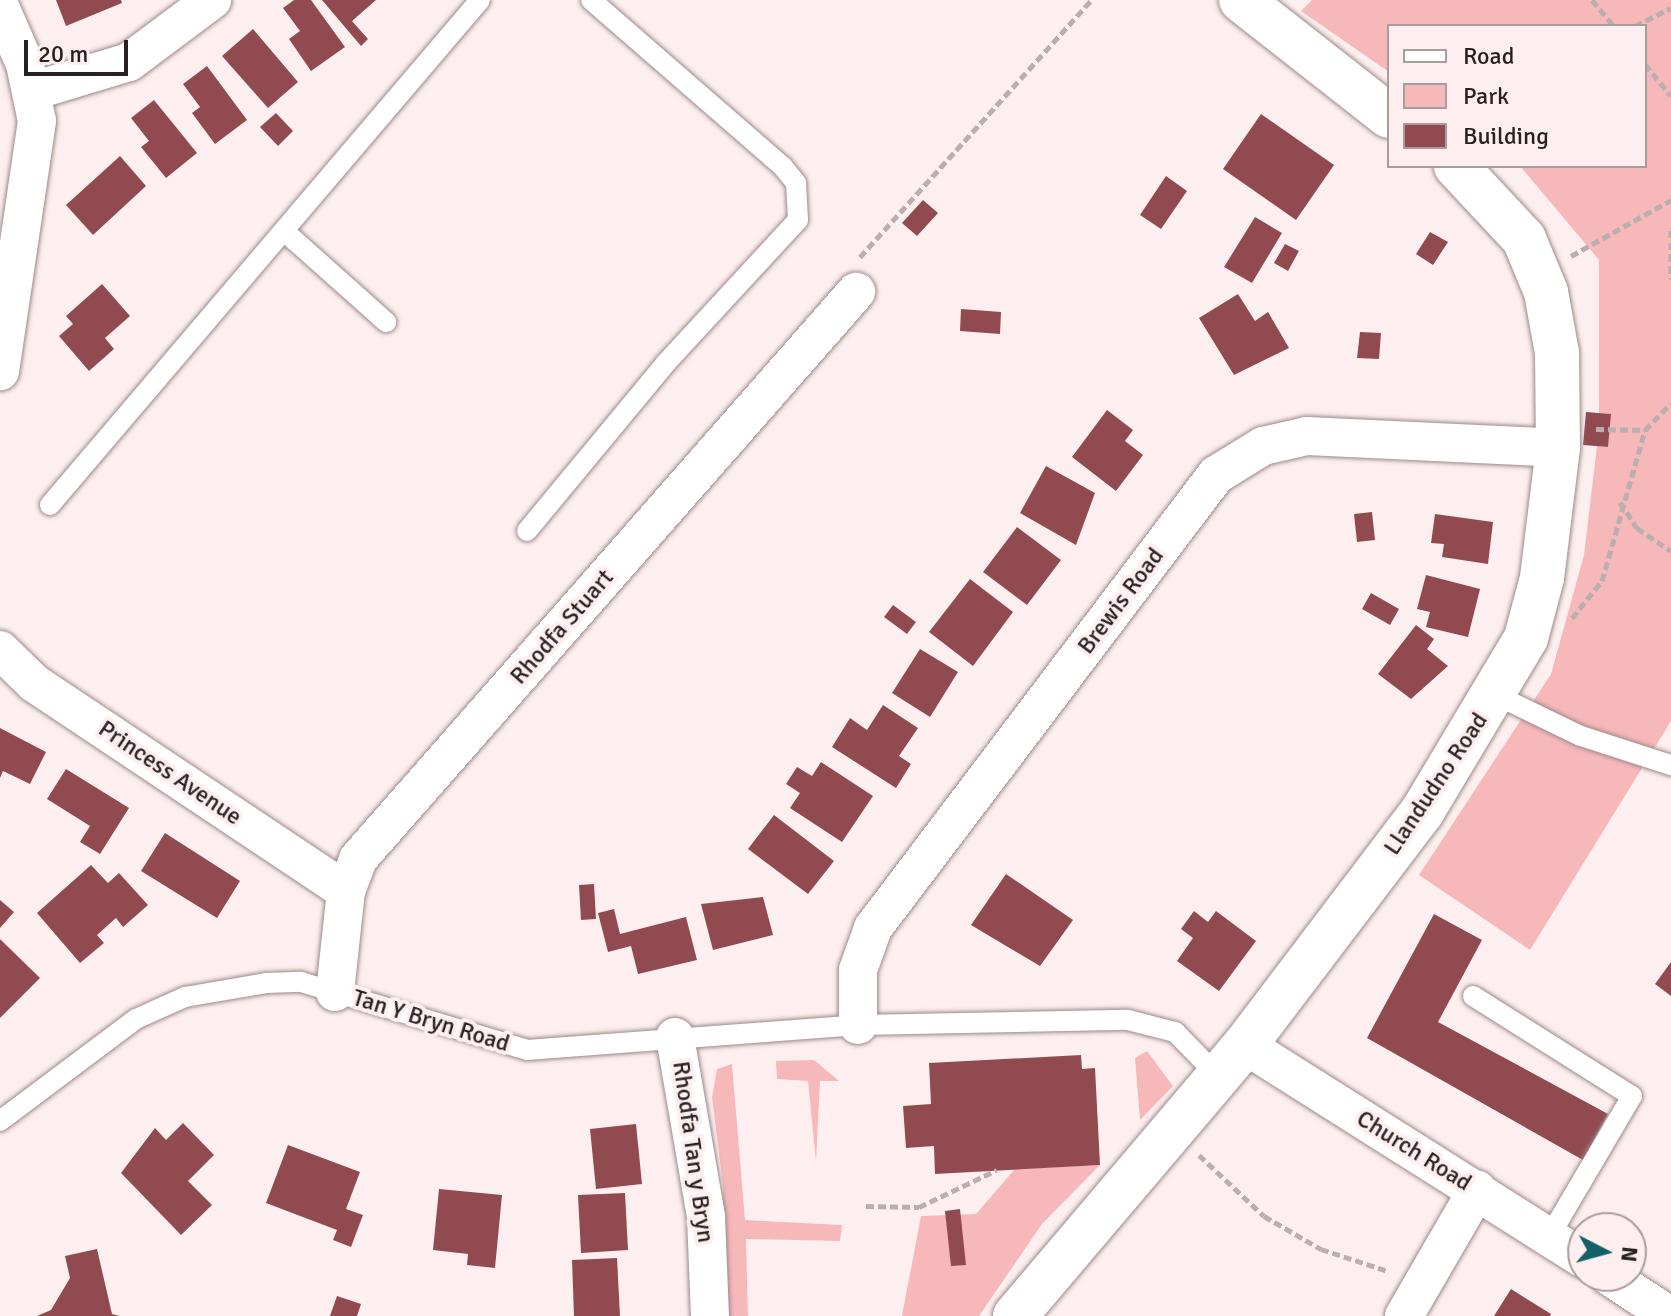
<!DOCTYPE html>
<style>
body{margin:0}
#map{position:relative;width:1671px;height:1316px;overflow:hidden;background:#fdefef;font-family:Signika,sans-serif}
div>[style]{position:absolute}
.green>*{inset:0;background:#f7b8ba}
.building>*{inset:0;background:#914b50}
.path>*{height:5px;margin-top:-2.5px;transform-origin:0;background:repeating-linear-gradient(90deg,#baaeae 0 8px,transparent 0 12px)}
.roads{filter:drop-shadow(0 0 2px #9d8989) drop-shadow(0 0 2px #9d8989)}
.lane>*{height:20px;margin:-10px;padding:0 10px;transform-origin:10px;border-radius:10px;background:#fff}
.street>*{height:38px;margin:-19px;padding:0 19px;transform-origin:19px;border-radius:19px;background:#fff}
.secondary>*{height:44px;margin:-22px;padding:0 22px;transform-origin:22px;border-radius:22px;background:#fff}
span{translate:-50% -50%;white-space:nowrap;text-align:center;line-height:1.15;-webkit-text-stroke:8px #fdefef;paint-order:stroke}
.street-label{font-size:24px;color:#292121}
.legend{position:absolute;left:1387px;top:24px;width:260px;height:144px;box-sizing:border-box;background:#fdefef;border:2px solid #a89d9d;margin:0;padding:10px 14px;list-style:none;font-size:24px;color:#292121}
.legend li{display:flex;align-items:center;gap:16px;height:40px}
.legend b{width:40px;border:2px solid #a89d9d}
.north{position:absolute;left:1567px;top:1212px;width:80px;height:80px;box-sizing:border-box;background:#fdefef;border:2px solid #a89d9d;border-radius:50%;rotate:96deg;font-size:22px;font-weight:700;line-height:32px;text-align:center;color:#292121}
.north::after{content:'';display:block;margin:auto;width:28px;height:36px;background:#116167;clip-path:polygon(50% 0,100% 100%,50% 72%,0 100%)}
.scale{position:absolute;left:24px;top:40px;width:104px;height:36px;box-sizing:border-box;border:4px solid #292121;border-top:0;padding-left:10px;font-size:24px;line-height:28px;white-space:nowrap;color:#292121;-webkit-text-stroke:6px #fdefef;paint-order:stroke}
</style>
<div id="map">
<div class="green">
<div style="clip-path:polygon(1312px 0,1671px 0,1671px 721px,1530px 950px,1419px 875px,1551px 674px,1584px 555px,1597px 446px,1608px 447px,1610px 414px,1599px 413px,1599px 260px,1520px 166px,1645px 166px,1645px 26px,1389px 26px,1389px 72px,1301px 11px)"></div>
<div style="clip-path:polygon(1147px 1051px,1173px 1086px,1140px 1120px,1135px 1058px)"></div>
<div style="clip-path:polygon(814px 1060px,839px 1081px,820px 1081px,816px 1162px,808px 1081px,777px 1079px,776px 1061px)"></div>
<div style="clip-path:polygon(732px 1064px,745px 1220px,842px 1225px,840px 1241px,746px 1239px,748px 1316px,725px 1316px,723px 1185px,712px 1097px,717px 1069px)"></div>
<div style="clip-path:polygon(1100px 1165px,1042px 1224px,979px 1316px,902px 1316px,921px 1216px,976px 1214px,1015px 1169px)"></div>
</div>
<div class="building">
<div style="clip-path:polygon(56px 0,121px 0,122px 3px,66px 26px)"></div>
<div style="clip-path:polygon(294px 0,311px 0,345px 47px,311px 71px,289px 39px,300px 31px,283px 8px)"></div>
<div style="clip-path:polygon(322px 0,376px 0,352px 21px,368px 39px,361px 46px)"></div>
<div style="clip-path:polygon(253px 29px,298px 82px,268px 108px,222px 56px)"></div>
<div style="clip-path:polygon(207px 66px,247px 120px,215px 144px,192px 113px,200px 107px,183px 84px)"></div>
<div style="clip-path:polygon(154px 100px,197px 153px,166px 178px,141px 147px,149px 141px,131px 118px)"></div>
<div style="clip-path:polygon(276px 113px,293px 131px,278px 146px,260px 127px)"></div>
<div style="clip-path:polygon(1261px 114px,1334px 165px,1296px 220px,1223px 169px)"></div>
<div style="clip-path:polygon(120px 156px,146px 186px,93px 235px,66px 205px)"></div>
<div style="clip-path:polygon(1166px 176px,1187px 191px,1161px 229px,1140px 215px)"></div>
<div style="clip-path:polygon(923px 200px,938px 213px,917px 236px,902px 223px)"></div>
<div style="clip-path:polygon(1255px 217px,1282px 233px,1252px 283px,1224px 267px)"></div>
<div style="clip-path:polygon(1430px 232px,1448px 242px,1433px 265px,1416px 254px)"></div>
<div style="clip-path:polygon(1285px 244px,1299px 251px,1288px 271px,1274px 263px)"></div>
<div style="clip-path:polygon(102px 284px,130px 316px,105px 338px,114px 349px,89px 371px,59px 336px,73px 324px,66px 316px)"></div>
<div style="clip-path:polygon(1238px 294px,1255px 321px,1268px 312px,1289px 348px,1234px 375px,1199px 318px)"></div>
<div style="clip-path:polygon(961px 309px,1001px 312px,1000px 334px,960px 331px)"></div>
<div style="clip-path:polygon(1360px 332px,1381px 333px,1379px 359px,1357px 358px)"></div>
<div style="clip-path:polygon(1107px 410px,1133px 430px,1125px 441px,1143px 455px,1116px 491px,1072px 457px)"></div>
<div style="clip-path:polygon(1586px 412px,1611px 414px,1608px 447px,1583px 445px)"></div>
<div style="clip-path:polygon(1046px 466px,1095px 493px,1076px 545px,1020px 513px)"></div>
<div style="clip-path:polygon(1372px 512px,1375px 540px,1357px 542px,1354px 514px)"></div>
<div style="clip-path:polygon(1435px 514px,1493px 522px,1488px 564px,1442px 557px,1444px 544px,1431px 543px)"></div>
<div style="clip-path:polygon(1017px 527px,1061px 560px,1027px 605px,983px 572px)"></div>
<div style="clip-path:polygon(1426px 575px,1480px 589px,1468px 637px,1426px 627px,1430px 612px,1417px 609px)"></div>
<div style="clip-path:polygon(970px 579px,1013px 612px,973px 666px,929px 632px)"></div>
<div style="clip-path:polygon(1371px 593px,1399px 609px,1390px 625px,1362px 609px)"></div>
<div style="clip-path:polygon(893px 605px,916px 622px,907px 634px,884px 617px)"></div>
<div style="clip-path:polygon(1416px 625px,1434px 639px,1427px 649px,1448px 666px,1411px 699px,1378px 674px)"></div>
<div style="clip-path:polygon(920px 649px,958px 672px,930px 717px,892px 693px)"></div>
<div style="clip-path:polygon(883px 705px,918px 728px,899px 756px,911px 764px,896px 788px,832px 747px,850px 718px,867px 730px)"></div>
<div style="clip-path:polygon(0 728px,46px 752px,30px 784px,3px 771px,0 778px)"></div>
<div style="clip-path:polygon(821px 762px,873px 796px,842px 842px,790px 808px,800px 793px,786px 784px,797px 767px,812px 776px)"></div>
<div style="clip-path:polygon(66px 769px,129px 808px,100px 854px,80px 842px,90px 826px,47px 799px)"></div>
<div style="clip-path:polygon(774px 815px,834px 861px,808px 894px,748px 849px)"></div>
<div style="clip-path:polygon(165px 833px,240px 881px,217px 918px,141px 871px)"></div>
<div style="clip-path:polygon(91px 865px,108px 883px,119px 873px,148px 905px,123px 927px,116px 918px,97px 935px,104px 943px,80px 963px,37px 913px)"></div>
<div style="clip-path:polygon(1006px 874px,1073px 920px,1040px 966px,971px 925px)"></div>
<div style="clip-path:polygon(594px 884px,596px 919px,581px 920px,579px 885px)"></div>
<div style="clip-path:polygon(763px 897px,773px 935px,713px 950px,701px 904px)"></div>
<div style="clip-path:polygon(0 900px,14px 912px,0 928px)"></div>
<div style="clip-path:polygon(614px 909px,620px 934px,686px 917px,697px 960px,638px 974px,631px 946px,608px 952px,598px 913px)"></div>
<div style="clip-path:polygon(1194px 911px,1208px 922px,1216px 911px,1256px 941px,1219px 991px,1177px 961px,1193px 938px,1181px 929px)"></div>
<div style="clip-path:polygon(1434px 914px,1482px 940px,1438px 1022px,1608px 1114px,1583px 1160px,1367px 1038px)"></div>
<div style="clip-path:polygon(0 939px,40px 978px,0 1018px)"></div>
<div style="clip-path:polygon(1671px 962px,1671px 996px,1655px 984px)"></div>
<div style="clip-path:polygon(1081px 1055px,1082px 1069px,1095px 1068px,1100px 1165px,935px 1174px,934px 1146px,906px 1148px,903px 1106px,931px 1104px,929px 1063px)"></div>
<div style="clip-path:polygon(183px 1123px,214px 1155px,188px 1181px,212px 1205px,181px 1235px,121px 1173px,155px 1128px,166px 1140px)"></div>
<div style="clip-path:polygon(636px 1124px,642px 1184px,596px 1189px,590px 1129px)"></div>
<div style="clip-path:polygon(288px 1145px,360px 1172px,346px 1209px,363px 1215px,351px 1247px,333px 1240px,337px 1230px,266px 1203px)"></div>
<div style="clip-path:polygon(439px 1189px,502px 1195px,495px 1268px,467px 1265px,468px 1254px,433px 1250px)"></div>
<div style="clip-path:polygon(625px 1193px,628px 1250px,581px 1253px,578px 1195px)"></div>
<div style="clip-path:polygon(960px 1209px,966px 1265px,951px 1266px,945px 1211px)"></div>
<div style="clip-path:polygon(97px 1249px,112px 1314px,120px 1316px,37px 1316px,51px 1310px,70px 1278px,65px 1256px)"></div>
<div style="clip-path:polygon(617px 1258px,620px 1316px,574px 1316px,572px 1260px)"></div>
<div style="clip-path:polygon(1511px 1289px,1551px 1314px,1550px 1316px,1494px 1316px)"></div>
<div style="clip-path:polygon(337px 1296px,361px 1304px,357px 1316px,330px 1316px)"></div>
</div>
<div class="path">
<div style="left:1592px;top:0;width:34px;rotate:50deg"></div>
<div style="left:1635px;top:26px;width:40px;rotate:-26.6deg"></div>
<div style="left:1645px;top:64px;width:41px;rotate:50.9deg"></div>
<div style="left:1671px;top:230px;width:49px;rotate:90deg"></div>
<div style="left:1571px;top:256px;width:115px;rotate:-29.2deg"></div>
<div style="left:860px;top:257px;width:346px;rotate:-48deg"></div>
<div style="left:1596px;top:429px;width:49px;rotate:1.2deg"></div>
<div style="left:1620px;top:502px;width:31px;rotate:57deg"></div>
<div style="left:1637px;top:528px;width:41px;rotate:34.1deg"></div>
<div style="left:1572px;top:618px;width:48px;rotate:-51deg"></div>
<div style="left:1602px;top:581px;width:157px;rotate:-74.1deg"></div>
<div style="left:1645px;top:430px;width:37px;rotate:-46deg"></div>
<div style="left:1199px;top:1155px;width:89px;rotate:43.2deg"></div>
<div style="left:1264px;top:1216px;width:66px;rotate:30.1deg"></div>
<div style="left:1321px;top:1249px;width:71px;rotate:18.2deg"></div>
<div style="left:866px;top:1206px;width:53px;rotate:1.1deg"></div>
<div style="left:919px;top:1207px;width:86px;rotate:-25.4deg"></div>
</div>
<div class="roads">
<div class="lane">
<div style="left:284px;top:231px;width:137px;rotate:41.7deg"></div>
<div style="left:50px;top:505px;width:663px;rotate:-49.59deg"></div>
<div style="left:527px;top:531px;width:217px;rotate:-50.4deg"></div>
<div style="left:665px;top:364px;width:196px;rotate:-47.3deg"></div>
<div style="left:798px;top:220px;width:37px;rotate:-93deg"></div>
<div style="left:796px;top:183px;width:22px;rotate:-129deg"></div>
<div style="left:782px;top:166px;width:253px;rotate:-139deg"></div>
<div style="left:1496px;top:695px;width:94px;rotate:25.8deg"></div>
<div style="left:1581px;top:736px;width:95px;rotate:17.9deg"></div>
<div style="left:1473px;top:996px;width:188px;rotate:32.2deg"></div>
<div style="left:1632px;top:1096px;width:164px;rotate:120.5deg"></div>
<div style="left:0;top:1121px;width:170px;rotate:-36.9deg"></div>
<div style="left:136px;top:1019px;width:54px;rotate:-24.2deg"></div>
<div style="left:185px;top:997px;width:82px;rotate:-9.8deg"></div>
<div style="left:266px;top:983px;width:35px;rotate:-2deg"></div>
<div style="left:301px;top:982px;width:236px;rotate:16.7deg"></div>
<div style="left:527px;top:1050px;width:332px;rotate:-4.3deg"></div>
<div style="left:858px;top:1025px;width:270px;rotate:-1.1deg"></div>
<div style="left:1128px;top:1020px;width:49px;rotate:14.3deg"></div>
<div style="left:1175px;top:1032px;width:60px;rotate:45.7deg"></div>
</div>
<div class="street">
<div style="left:0;top:7px;width:62px;rotate:66.3deg"></div>
<div style="left:25px;top:64px;width:58px;rotate:78.1deg"></div>
<div style="left:37px;top:121px;width:253px;rotate:98.4deg"></div>
<div style="left:33px;top:91px;width:100px;rotate:-16.8deg"></div>
<div style="left:129px;top:62px;width:104px;rotate:-36.8deg"></div>
<div style="left:0;top:650px;width:47px;rotate:44.1deg"></div>
<div style="left:34px;top:683px;width:375px;rotate:33.7deg"></div>
<div style="left:335px;top:992px;width:102px;rotate:-83.8deg"></div>
<div style="left:346px;top:891px;width:34px;rotate:-69deg"></div>
<div style="left:358px;top:859px;width:755px;rotate:-48.71deg"></div>
<div style="left:858px;top:1025px;width:55px;rotate:-90deg"></div>
<div style="left:858px;top:970px;width:45px;rotate:-70.3deg"></div>
<div style="left:873px;top:928px;width:568px;rotate:-52.87deg"></div>
<div style="left:1216px;top:475px;width:55px;rotate:-31.7deg"></div>
<div style="left:1263px;top:446px;width:45px;rotate:-12.8deg"></div>
<div style="left:1307px;top:436px;width:251px;rotate:2.7deg"></div>
<div style="left:675px;top:1037px;width:183px;rotate:80.2deg"></div>
<div style="left:706px;top:1217px;width:99px;rotate:87.7deg"></div>
<div style="left:1245px;top:1045px;width:400px;rotate:32.3deg"></div>
<div style="left:1609px;top:1276px;width:73px;rotate:33.3deg"></div>
<div style="left:1404px;top:1316px;width:146px;rotate:-59.9deg"></div>
</div>
<div class="secondary">
<div style="left:1241px;top:0;width:188px;rotate:38.1deg"></div>
<div style="left:1015px;top:1316px;width:355px;rotate:-49.7deg"></div>
<div style="left:1245px;top:1045px;width:293px;rotate:-52.8deg"></div>
<div style="left:1422px;top:812px;width:203px;rotate:-59.1deg"></div>
<div style="left:1526px;top:638px;width:62px;rotate:-75.1deg"></div>
<div style="left:1542px;top:578px;width:131px;rotate:-83deg"></div>
<div style="left:1558px;top:448px;width:95px;rotate:-90.6deg"></div>
<div style="left:1557px;top:353px;width:62px;rotate:-100.2deg"></div>
<div style="left:1546px;top:292px;width:57px;rotate:-112.5deg"></div>
<div style="left:1524px;top:239px;width:100px;rotate:-133deg"></div>
</div>
</div>
<div class="street-label">
<span style="left:1121px;top:601px;rotate:-53deg">Brewis Road</span>
<span style="left:562px;top:627px;rotate:-49deg">Rhodfa Stuart</span>
<span style="left:170px;top:773px;rotate:34deg">Princess Avenue</span>
<span style="left:1436px;top:784px;rotate:-56deg">Llandudno Road</span>
<span style="left:431px;top:1021px;rotate:17deg">Tan Y Bryn Road</span>
<span style="left:1414px;top:1151px;rotate:32deg">Church Road</span>
<span style="left:693px;top:1152px;rotate:82deg">Rhodfa Tan y Bryn</span>
</div>
<ul class="legend">
<li><b style="height:10px;background:#fff"></b>Road</li>
<li><b style="height:22px;background:#f7b8ba"></b>Park</li>
<li><b style="height:22px;background:#914b50"></b>Building</li>
</ul>
<div class="north">N</div>
<div class="scale">20 m</div>
</div>
